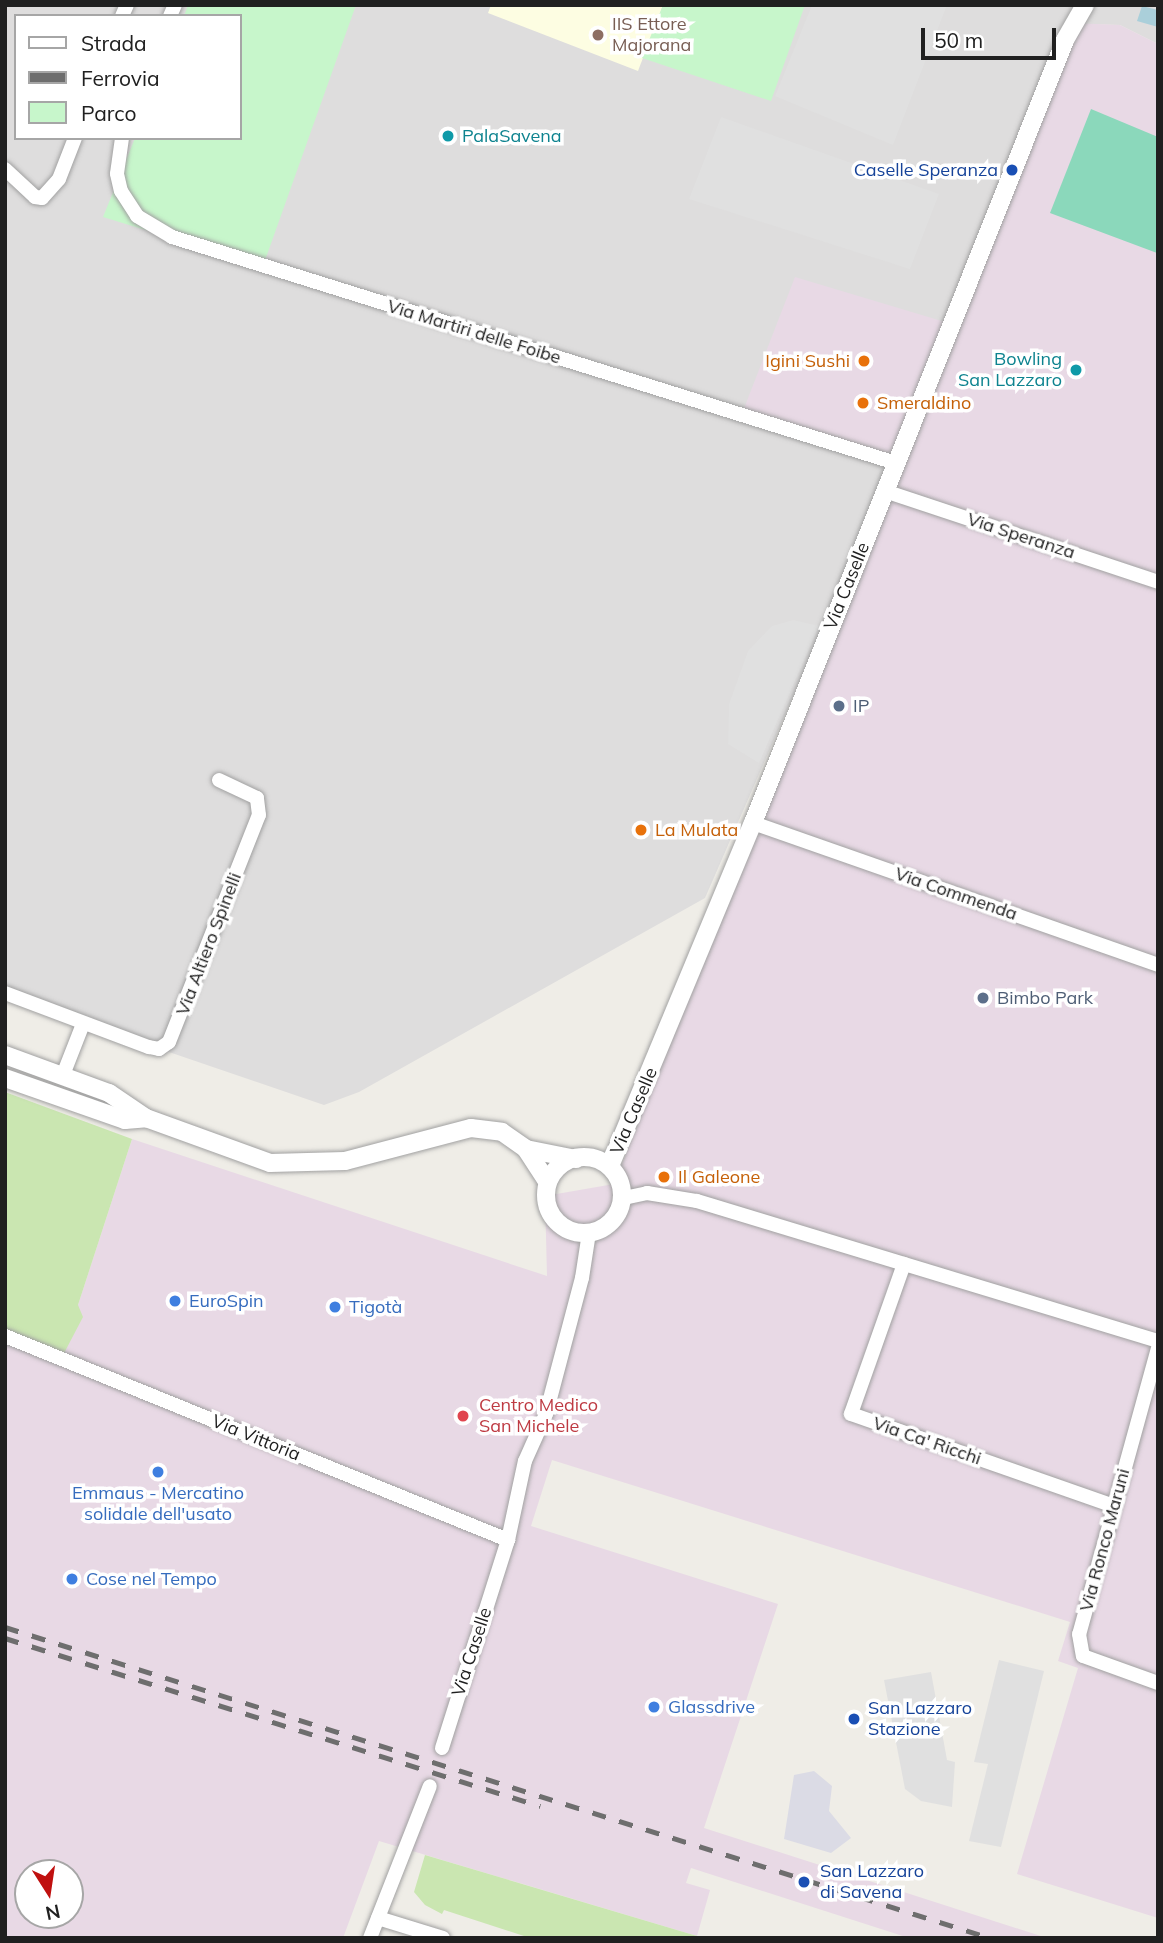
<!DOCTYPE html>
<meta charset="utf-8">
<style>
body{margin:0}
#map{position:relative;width:1163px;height:1943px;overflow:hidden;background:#efede7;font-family:Mulish,sans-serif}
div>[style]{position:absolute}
.residential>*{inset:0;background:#dedddd}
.industrial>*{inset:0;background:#e8d9e5}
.education>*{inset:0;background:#fdfde2}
.grass>*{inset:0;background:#cae6b1}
.park>*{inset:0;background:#c7f6cb}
.pitch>*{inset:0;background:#8bd8bb}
.parking>*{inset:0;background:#e0e0e0}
.plaza>*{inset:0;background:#dbdbe5}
.water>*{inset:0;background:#aacfda}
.roads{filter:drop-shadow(0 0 2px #a1a1a1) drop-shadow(0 0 2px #a1a1a1)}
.minor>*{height:14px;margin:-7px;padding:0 7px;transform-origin:7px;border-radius:7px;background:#fff}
.tertiary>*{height:18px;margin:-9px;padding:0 9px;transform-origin:9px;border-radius:9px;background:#fff}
.tertiary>.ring{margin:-9px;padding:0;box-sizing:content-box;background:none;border:18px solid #fff;border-radius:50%}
.rail>*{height:5px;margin-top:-2.5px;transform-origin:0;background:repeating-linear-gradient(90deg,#6e6e6e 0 14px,transparent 0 28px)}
.dots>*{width:19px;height:19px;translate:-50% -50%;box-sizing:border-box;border:4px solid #fff;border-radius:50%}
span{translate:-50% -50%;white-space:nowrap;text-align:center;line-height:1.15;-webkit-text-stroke:7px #fff;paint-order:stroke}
.education-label{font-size:18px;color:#785e54}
.left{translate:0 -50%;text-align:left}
.culture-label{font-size:18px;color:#0d838f}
.right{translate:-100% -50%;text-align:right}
.transit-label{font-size:18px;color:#164399}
.street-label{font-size:18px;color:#202020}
.food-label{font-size:18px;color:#c56008}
.service-label{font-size:18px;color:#4e5e75}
.shop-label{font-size:18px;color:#366cbe}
.health-label{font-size:18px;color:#be3a42}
.frame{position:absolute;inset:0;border:7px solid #202020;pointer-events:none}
.legend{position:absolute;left:14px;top:14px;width:228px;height:126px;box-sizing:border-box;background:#fff;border:2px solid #a6a6a6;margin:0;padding:9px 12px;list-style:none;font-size:21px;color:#202020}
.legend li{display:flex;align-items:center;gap:14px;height:35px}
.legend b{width:35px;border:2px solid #a6a6a6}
.north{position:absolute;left:14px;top:1859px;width:70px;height:70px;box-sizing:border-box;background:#fff;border:2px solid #a6a6a6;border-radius:50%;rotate:168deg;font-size:19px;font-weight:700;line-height:28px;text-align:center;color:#202020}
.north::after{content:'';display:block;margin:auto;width:24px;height:32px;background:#c0100f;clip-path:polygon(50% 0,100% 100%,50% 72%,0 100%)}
.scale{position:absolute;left:921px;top:28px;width:135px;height:32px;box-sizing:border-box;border:4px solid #202020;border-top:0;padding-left:9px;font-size:21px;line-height:24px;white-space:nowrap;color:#202020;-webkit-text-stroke:5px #fff;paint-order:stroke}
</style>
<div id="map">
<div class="residential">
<div style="clip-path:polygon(evenodd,5px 5px,1158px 5px,1158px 44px,1120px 25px,1086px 24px,705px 898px,359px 1092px,324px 1105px,5px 996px,5px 5px,16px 16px,240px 16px,240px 138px,16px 138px,16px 16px)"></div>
</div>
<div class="industrial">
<div style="clip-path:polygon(evenodd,1073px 23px,1120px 25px,1158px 44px,1158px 1918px,1017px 1874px,1078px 1668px,1058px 1661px,1070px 1622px,552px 1460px,531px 1526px,778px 1604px,704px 1828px,1047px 1938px,909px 1938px,691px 1868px,686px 1883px,710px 1890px,697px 1936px,379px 1841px,343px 1938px,5px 1938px,5px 1335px,78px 1305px,132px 1139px,547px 1276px,545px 1196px,614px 1184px,904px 458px,743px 411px,795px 277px,945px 322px,1073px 23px,28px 1873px,70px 1873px,70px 1915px,28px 1915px,28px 1873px)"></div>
</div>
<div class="education">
<div style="clip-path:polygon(491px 5px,663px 5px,638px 71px,488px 13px)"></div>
</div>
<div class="grass">
<div style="clip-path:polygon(5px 1092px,132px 1139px,78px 1305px,83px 1317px,61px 1359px,5px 1335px)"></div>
<div style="clip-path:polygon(425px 1855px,697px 1936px,696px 1938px,530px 1938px,444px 1910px,442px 1914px,425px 1905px,414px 1892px)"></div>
</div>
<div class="park">
<div style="clip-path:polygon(188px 5px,356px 5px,263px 266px,103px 217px,135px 138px,240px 138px,240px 16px,184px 16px)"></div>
<div style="clip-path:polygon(663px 5px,805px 5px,771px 101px,642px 58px)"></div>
</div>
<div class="pitch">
<div style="clip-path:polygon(1091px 109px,1158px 137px,1157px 253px,1050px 213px)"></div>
</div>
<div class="parking">
<div style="clip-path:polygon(812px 5px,947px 5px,893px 145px,775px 96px)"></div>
<div style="clip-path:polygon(721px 117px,939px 194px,910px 269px,689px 199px)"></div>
<div style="clip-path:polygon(793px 620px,819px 626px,759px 763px,728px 744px,729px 704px,748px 651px,772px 626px)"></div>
<div style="clip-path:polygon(999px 1660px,1044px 1671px,1001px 1847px,969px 1841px,988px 1764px,974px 1762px)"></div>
<div style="clip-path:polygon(931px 1672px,947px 1760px,955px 1762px,952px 1807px,921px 1801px,905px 1789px,884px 1680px)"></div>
</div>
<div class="plaza">
<div style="clip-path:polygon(814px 1771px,832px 1786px,829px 1811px,851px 1838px,831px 1853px,784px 1839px,794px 1775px)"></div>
</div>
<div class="water">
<div style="clip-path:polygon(1142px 6px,1158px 10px,1158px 27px,1137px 21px)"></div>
</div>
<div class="roads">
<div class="minor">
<div style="left:122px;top:16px;width:12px;rotate:-66deg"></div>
<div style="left:170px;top:16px;width:12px;rotate:-66deg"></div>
<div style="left:122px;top:138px;width:36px;rotate:98deg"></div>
<div style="left:117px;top:174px;width:17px;rotate:77deg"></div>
<div style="left:121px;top:191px;width:30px;rotate:57deg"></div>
<div style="left:137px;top:216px;width:41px;rotate:31deg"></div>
<div style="left:172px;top:237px;width:758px;rotate:17.34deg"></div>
<div style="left:5px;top:169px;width:41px;rotate:43deg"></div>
<div style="left:35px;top:197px;width:7px;rotate:8deg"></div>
<div style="left:42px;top:198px;width:25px;rotate:-48deg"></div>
<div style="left:59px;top:179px;width:44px;rotate:-68.7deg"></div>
<div style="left:885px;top:491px;width:288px;rotate:18.4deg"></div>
<div style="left:753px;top:823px;width:429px;rotate:19.3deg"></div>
<div style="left:5px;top:993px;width:154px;rotate:20.6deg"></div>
<div style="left:149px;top:1047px;width:10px;rotate:11deg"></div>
<div style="left:159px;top:1049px;width:12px;rotate:-35deg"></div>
<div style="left:169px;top:1042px;width:244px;rotate:-68.4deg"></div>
<div style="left:259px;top:815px;width:17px;rotate:-97deg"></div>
<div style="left:257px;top:798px;width:42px;rotate:-154.7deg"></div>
<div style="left:63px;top:1075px;width:55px;rotate:-68.6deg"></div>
<div style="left:624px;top:1198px;width:24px;rotate:-12deg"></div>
<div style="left:647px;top:1193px;width:51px;rotate:9.1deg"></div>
<div style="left:697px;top:1201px;width:482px;rotate:16.9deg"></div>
<div style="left:904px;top:1264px;width:159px;rotate:109.5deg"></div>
<div style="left:851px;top:1414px;width:278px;rotate:19.3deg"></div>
<div style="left:5px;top:1336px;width:543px;rotate:22.08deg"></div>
<div style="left:1158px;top:1348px;width:297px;rotate:105.4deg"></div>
<div style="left:1079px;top:1634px;width:22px;rotate:80deg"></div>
<div style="left:1083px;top:1656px;width:80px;rotate:19.8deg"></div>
<div style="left:442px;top:1748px;width:218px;rotate:-72.4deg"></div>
<div style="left:508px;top:1540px;width:81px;rotate:-77.9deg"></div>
<div style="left:525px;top:1461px;width:51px;rotate:-65.9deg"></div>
<div style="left:546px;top:1414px;width:141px;rotate:-75.2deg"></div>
<div style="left:582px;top:1278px;width:46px;rotate:-81.2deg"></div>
<div style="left:378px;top:1918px;width:68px;rotate:17.1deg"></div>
<div style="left:370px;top:1938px;width:163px;rotate:-68.5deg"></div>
</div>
<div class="tertiary">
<div style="left:5px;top:1055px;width:111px;rotate:20.1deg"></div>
<div style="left:109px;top:1093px;width:45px;rotate:34deg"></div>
<div style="left:146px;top:1118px;width:132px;rotate:19.9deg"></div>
<div style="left:270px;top:1163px;width:75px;rotate:-1.5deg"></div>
<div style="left:345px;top:1161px;width:130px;rotate:-14.7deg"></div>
<div style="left:471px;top:1128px;width:31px;rotate:7deg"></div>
<div style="left:502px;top:1132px;width:29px;rotate:35deg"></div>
<div style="left:526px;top:1149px;width:38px;rotate:57deg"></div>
<div style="left:5px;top:1078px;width:127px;rotate:19.3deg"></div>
<div style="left:125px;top:1120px;width:21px;rotate:-5deg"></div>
<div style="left:526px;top:1149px;width:51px;rotate:11.3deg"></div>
<div class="ring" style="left:546px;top:1157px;width:58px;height:58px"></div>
<div style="left:610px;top:1166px;width:372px;rotate:-67.4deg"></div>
<div style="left:753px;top:823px;width:843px;rotate:-68.27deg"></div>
<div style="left:1065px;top:40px;width:40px;rotate:-60.3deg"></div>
</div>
</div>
<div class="rail">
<div style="left:5px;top:1627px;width:1033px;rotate:17.52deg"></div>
<div style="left:5px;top:1638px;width:561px;rotate:17.43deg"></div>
</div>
<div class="dots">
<div style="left:598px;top:35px;background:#8d6e63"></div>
<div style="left:448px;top:136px;background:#0f9aa8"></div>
<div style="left:1012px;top:170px;background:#1a4fb4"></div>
<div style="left:864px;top:361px;background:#e8710a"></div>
<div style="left:1076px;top:370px;background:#0f9aa8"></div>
<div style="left:863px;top:403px;background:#e8710a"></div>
<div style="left:839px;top:706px;background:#5c6f8a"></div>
<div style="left:641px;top:830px;background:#e8710a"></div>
<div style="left:983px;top:998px;background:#5c6f8a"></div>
<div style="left:664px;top:1177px;background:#e8710a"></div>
<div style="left:175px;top:1301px;background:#3f7fe0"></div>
<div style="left:335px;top:1307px;background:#3f7fe0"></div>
<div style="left:463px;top:1416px;background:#e0444e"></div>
<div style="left:158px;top:1472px;background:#3f7fe0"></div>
<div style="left:72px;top:1579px;background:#3f7fe0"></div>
<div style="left:654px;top:1707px;background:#3f7fe0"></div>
<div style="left:854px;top:1719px;background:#1a4fb4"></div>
<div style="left:804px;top:1882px;background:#1a4fb4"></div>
</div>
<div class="education-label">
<span class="left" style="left:612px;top:35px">IIS Ettore<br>Majorana</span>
</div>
<div class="culture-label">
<span class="left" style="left:462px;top:136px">PalaSavena</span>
<span class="right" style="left:1062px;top:370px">Bowling<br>San Lazzaro</span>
</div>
<div class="transit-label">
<span class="right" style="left:998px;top:170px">Caselle Speranza</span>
<span class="left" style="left:868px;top:1719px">San Lazzaro<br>Stazione</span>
<span class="left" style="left:820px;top:1882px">San Lazzaro<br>di Savena</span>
</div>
<div class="street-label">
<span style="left:474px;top:332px;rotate:17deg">Via Martiri delle Foibe</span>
<span style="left:1021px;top:536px;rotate:18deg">Via Speranza</span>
<span style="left:847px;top:586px;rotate:-68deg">Via Caselle</span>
<span style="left:956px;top:894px;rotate:19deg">Via Commenda</span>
<span style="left:209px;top:944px;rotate:-69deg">Via Altiero Spinelli</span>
<span style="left:634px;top:1111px;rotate:-67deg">Via Caselle</span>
<span style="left:256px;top:1438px;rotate:22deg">Via Vittoria</span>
<span style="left:927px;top:1441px;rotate:19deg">Via Ca' Ricchi</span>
<span style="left:1105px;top:1540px;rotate:-75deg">Via Ronco Maruni</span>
<span style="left:472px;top:1652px;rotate:-72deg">Via Caselle</span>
</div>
<div class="food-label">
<span class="right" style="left:850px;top:361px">Igini Sushi</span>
<span class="left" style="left:877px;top:403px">Smeraldino</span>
<span class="left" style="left:655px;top:830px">La Mulata</span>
<span class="left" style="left:678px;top:1177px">Il Galeone</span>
</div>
<div class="service-label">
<span class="left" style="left:853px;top:706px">IP</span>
<span class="left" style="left:997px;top:998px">Bimbo Park</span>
</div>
<div class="shop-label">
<span class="left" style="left:189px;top:1301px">EuroSpin</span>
<span class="left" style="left:349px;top:1307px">Tigotà</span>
<span style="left:158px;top:1504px">Emmaus - Mercatino<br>solidale dell'usato</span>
<span class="left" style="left:86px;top:1579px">Cose nel Tempo</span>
<span class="left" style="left:668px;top:1707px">Glassdrive</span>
</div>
<div class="health-label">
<span class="left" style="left:479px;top:1416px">Centro Medico<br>San Michele</span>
</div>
<div class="frame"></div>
<ul class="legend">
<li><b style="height:9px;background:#fff"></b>Strada</li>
<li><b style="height:9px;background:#6e6e6e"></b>Ferrovia</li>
<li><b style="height:19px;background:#c7f6cb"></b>Parco</li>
</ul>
<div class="north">N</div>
<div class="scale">50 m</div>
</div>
